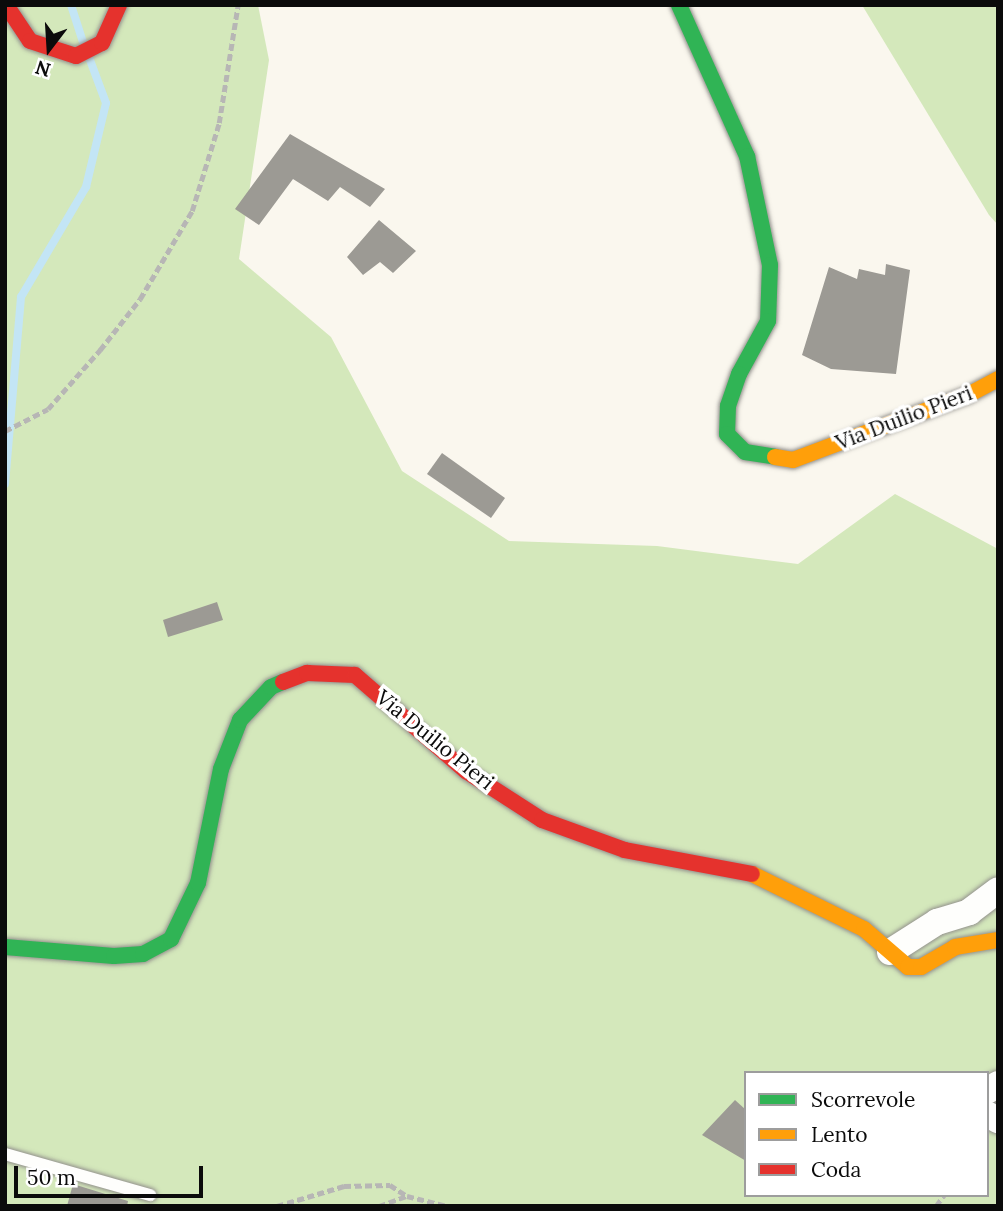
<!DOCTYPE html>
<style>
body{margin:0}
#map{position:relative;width:1003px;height:1211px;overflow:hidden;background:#faf7ee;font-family:Lora,serif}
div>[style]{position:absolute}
.forest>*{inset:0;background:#d4e8bb}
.stream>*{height:8px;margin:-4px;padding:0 4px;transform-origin:4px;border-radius:4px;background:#c3e5f5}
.building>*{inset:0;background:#9c9a94}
.path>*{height:4.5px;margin-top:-2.25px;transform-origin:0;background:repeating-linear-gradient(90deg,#b7b6b5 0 7px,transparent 0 10.5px)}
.roads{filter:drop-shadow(0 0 2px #93918d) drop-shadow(0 0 2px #93918d)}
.lane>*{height:12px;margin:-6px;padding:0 6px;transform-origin:6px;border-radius:6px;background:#fefefc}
.street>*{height:26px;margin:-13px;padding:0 13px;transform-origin:13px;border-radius:13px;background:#fefefc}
.fast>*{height:16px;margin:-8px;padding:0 8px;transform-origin:8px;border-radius:8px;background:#30b455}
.slow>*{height:16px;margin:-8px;padding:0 8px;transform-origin:8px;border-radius:8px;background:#ff9f0a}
.jam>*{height:16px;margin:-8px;padding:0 8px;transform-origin:8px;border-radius:8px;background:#e5322d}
span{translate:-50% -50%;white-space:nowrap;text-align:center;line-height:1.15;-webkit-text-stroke:7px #fff;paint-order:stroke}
.street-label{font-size:21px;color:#0b0b0b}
.frame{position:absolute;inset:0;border:7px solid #0b0b0b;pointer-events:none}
.legend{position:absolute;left:744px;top:1071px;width:245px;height:126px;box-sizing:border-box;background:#fff;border:2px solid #9d9d9d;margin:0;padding:9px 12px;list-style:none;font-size:21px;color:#0b0b0b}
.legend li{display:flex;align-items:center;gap:14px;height:35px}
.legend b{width:35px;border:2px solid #9d9d9d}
.north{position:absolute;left:14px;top:14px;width:70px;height:70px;-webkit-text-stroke:5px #fff;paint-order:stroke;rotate:197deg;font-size:19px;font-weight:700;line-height:28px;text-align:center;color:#0b0b0b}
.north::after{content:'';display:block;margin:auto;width:24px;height:32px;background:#0b0b0b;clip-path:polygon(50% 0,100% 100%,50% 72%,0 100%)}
.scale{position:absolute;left:14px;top:1166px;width:189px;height:32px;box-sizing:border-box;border:4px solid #0b0b0b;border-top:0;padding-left:9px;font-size:21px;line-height:24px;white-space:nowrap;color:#0b0b0b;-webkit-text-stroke:5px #fff;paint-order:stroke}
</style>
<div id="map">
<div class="forest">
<div style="clip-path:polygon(evenodd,5px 5px,258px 5px,269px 60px,239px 259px,331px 337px,402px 471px,509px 541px,657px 546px,798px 564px,895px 494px,998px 549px,998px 1206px,5px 1206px,5px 5px,746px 1073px,987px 1073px,987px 1195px,746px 1195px,746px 1073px)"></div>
<div style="clip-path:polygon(862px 5px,998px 5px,998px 225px,989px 215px)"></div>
</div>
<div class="stream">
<div style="left:71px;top:5px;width:38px;rotate:72deg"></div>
<div style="left:5px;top:484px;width:188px;rotate:-85.1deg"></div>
<div style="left:21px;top:297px;width:128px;rotate:-59.4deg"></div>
<div style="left:86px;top:187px;width:86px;rotate:-76.6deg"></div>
<div style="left:106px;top:103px;width:46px;rotate:-110.4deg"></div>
</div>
<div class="building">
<div style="clip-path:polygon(290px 134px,385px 189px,370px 207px,340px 187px,328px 201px,293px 179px,259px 225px,235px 209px)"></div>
<div style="clip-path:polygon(379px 220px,416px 251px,393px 273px,380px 262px,363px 275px,347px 257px)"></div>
<div style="clip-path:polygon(886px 264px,910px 270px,896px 374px,831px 369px,802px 355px,829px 267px,857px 279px,859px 269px,885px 275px)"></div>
<div style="clip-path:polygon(442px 453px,505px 498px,491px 518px,427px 474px)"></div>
<div style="clip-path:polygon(217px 602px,223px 620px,168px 637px,163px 620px)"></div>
<div style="clip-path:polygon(735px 1100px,746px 1110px,746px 1161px,702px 1135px)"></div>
<div style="clip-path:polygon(73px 1184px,128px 1201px,127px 1206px,67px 1206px)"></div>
</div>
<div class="path">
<div style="left:5px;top:431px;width:48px;rotate:-27.1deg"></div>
<div style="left:48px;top:409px;width:79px;rotate:-48.6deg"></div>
<div style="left:100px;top:350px;width:65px;rotate:-51.9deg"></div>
<div style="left:140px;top:299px;width:102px;rotate:-59.4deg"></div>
<div style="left:192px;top:211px;width:92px;rotate:-72.9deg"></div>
<div style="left:219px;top:123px;width:120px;rotate:-80.9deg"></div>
<div style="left:277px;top:1206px;width:70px;rotate:-16.6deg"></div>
<div style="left:344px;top:1186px;width:46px;rotate:-1.2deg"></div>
<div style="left:390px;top:1185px;width:20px;rotate:33deg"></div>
<div style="left:379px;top:1206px;width:30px;rotate:-20deg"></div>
<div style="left:407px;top:1196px;width:41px;rotate:14deg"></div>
<div style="left:936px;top:1206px;width:14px;rotate:-54deg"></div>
</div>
<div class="roads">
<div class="lane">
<div style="left:5px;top:1154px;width:151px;rotate:15.8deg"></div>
</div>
<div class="street">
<div style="left:890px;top:952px;width:56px;rotate:-32.6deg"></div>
<div style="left:937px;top:922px;width:34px;rotate:-17deg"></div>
<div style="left:969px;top:912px;width:36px;rotate:-37deg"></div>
<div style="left:987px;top:1091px;width:13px;rotate:-32deg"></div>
<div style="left:987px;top:1114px;width:13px;rotate:29deg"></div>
</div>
<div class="fast">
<div style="left:679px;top:5px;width:166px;rotate:65.8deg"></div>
<div style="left:747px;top:156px;width:111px;rotate:78.1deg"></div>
<div style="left:770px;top:265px;width:56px;rotate:92deg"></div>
<div style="left:768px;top:321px;width:60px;rotate:118.7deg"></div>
<div style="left:739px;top:374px;width:34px;rotate:109deg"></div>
<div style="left:728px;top:406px;width:28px;rotate:92deg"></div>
<div style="left:727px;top:434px;width:25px;rotate:45deg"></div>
<div style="left:745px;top:452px;width:30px;rotate:9deg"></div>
<div style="left:5px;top:947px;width:109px;rotate:4.7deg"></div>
<div style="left:114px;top:956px;width:29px;rotate:-4deg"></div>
<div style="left:143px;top:954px;width:32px;rotate:-28deg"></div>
<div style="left:171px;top:939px;width:62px;rotate:-64.3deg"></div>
<div style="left:198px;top:883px;width:116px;rotate:-78.6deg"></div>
<div style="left:221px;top:769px;width:53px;rotate:-68.8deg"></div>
<div style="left:240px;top:720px;width:45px;rotate:-46.8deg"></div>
<div style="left:271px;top:687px;width:13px;rotate:-23deg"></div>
</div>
<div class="slow">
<div style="left:775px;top:457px;width:18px;rotate:9deg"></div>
<div style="left:793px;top:460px;width:187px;rotate:-20.4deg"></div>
<div style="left:968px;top:395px;width:34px;rotate:-28deg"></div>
<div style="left:752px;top:874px;width:125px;rotate:26.2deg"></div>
<div style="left:864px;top:929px;width:58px;rotate:40.8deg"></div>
<div style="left:908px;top:967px;width:13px"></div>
<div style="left:921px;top:967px;width:39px;rotate:-30deg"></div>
<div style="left:955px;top:947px;width:44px;rotate:-9.2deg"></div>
</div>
<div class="jam">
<div style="left:6px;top:5px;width:43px;rotate:56.3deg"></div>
<div style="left:30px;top:41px;width:48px;rotate:18.1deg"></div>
<div style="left:76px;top:56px;width:29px;rotate:-27deg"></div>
<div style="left:102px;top:43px;width:42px;rotate:-65.9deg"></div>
<div style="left:283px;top:682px;width:26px;rotate:-21deg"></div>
<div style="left:307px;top:673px;width:48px;rotate:2.4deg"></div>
<div style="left:355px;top:675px;width:147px;rotate:40.9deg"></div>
<div style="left:466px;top:771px;width:90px;rotate:32.8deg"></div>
<div style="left:542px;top:820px;width:88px;rotate:19.9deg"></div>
<div style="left:625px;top:850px;width:129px;rotate:10.7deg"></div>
</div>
</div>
<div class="street-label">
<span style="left:904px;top:418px;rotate:-21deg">Via Duilio Pieri</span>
<span style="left:435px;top:740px;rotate:39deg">Via Duilio Pieri</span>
</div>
<div class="frame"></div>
<ul class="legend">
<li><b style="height:9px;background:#30b455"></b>Scorrevole</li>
<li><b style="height:9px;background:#ff9f0a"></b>Lento</li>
<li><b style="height:9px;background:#e5322d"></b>Coda</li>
</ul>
<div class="north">N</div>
<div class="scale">50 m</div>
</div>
